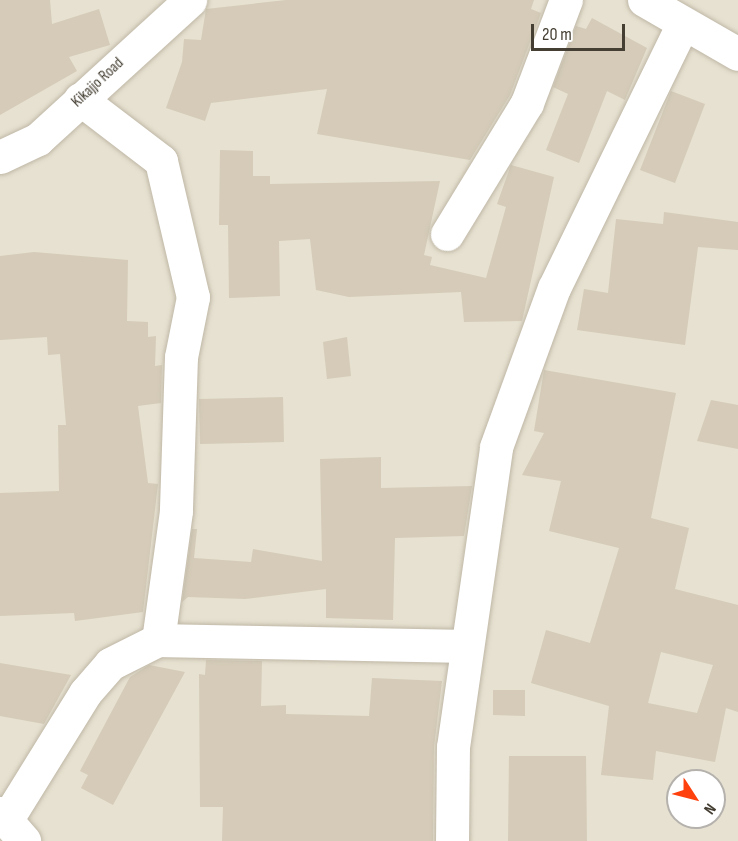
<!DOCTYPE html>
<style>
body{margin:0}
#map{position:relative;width:738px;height:841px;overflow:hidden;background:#f3efe3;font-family:"Sofia Sans Condensed",sans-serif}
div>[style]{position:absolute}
.residential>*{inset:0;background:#e7e1d1}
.building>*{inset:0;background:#d5cbb8}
.roads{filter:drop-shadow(0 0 2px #bfb7a6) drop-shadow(0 0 2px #bfb7a6)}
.minor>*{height:33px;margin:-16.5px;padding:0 16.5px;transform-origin:16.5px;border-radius:16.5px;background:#fff}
.tertiary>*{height:33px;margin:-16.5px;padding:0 16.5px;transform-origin:16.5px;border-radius:16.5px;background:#fff}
span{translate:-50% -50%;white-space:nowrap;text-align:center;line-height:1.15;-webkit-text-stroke:5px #fff;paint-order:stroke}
.street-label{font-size:16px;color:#453f33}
.north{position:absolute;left:666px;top:769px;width:60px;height:60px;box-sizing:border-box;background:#fff;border:2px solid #b5b2ad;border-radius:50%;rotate:126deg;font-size:16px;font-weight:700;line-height:24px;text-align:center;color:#453f33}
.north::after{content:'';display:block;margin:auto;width:21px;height:27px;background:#ff410e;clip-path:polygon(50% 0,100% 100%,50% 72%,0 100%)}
.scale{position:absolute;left:531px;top:24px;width:94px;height:27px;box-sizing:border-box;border:3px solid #453f33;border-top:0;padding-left:8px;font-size:18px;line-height:21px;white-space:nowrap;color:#453f33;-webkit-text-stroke:4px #fff;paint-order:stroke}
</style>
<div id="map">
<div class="residential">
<div style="clip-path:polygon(evenodd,0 0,738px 0,738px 841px,0 841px,0 0,678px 781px,714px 781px,714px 817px,678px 817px,678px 781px)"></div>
</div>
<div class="building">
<div style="clip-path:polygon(0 0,50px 0,52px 24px,99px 9px,110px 45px,69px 57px,77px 71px,0 115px)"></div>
<div style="clip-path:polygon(286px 0,534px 0,531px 9px,541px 13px,510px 95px,470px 160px,317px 134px,327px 89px,211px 103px,205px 121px,166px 108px,182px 62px,184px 39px,201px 40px,206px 9px)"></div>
<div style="clip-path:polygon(592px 18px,647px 48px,625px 100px,607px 91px,579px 163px,546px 150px,568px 94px,553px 87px,576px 26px,586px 29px)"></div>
<div style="clip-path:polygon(671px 91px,705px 104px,675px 183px,640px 170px)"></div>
<div style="clip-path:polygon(220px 150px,253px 151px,253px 176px,270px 176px,270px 184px,440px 181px,424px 255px,432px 257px,430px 265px,486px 278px,506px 207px,497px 204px,511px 165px,554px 177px,522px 321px,464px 322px,461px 292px,349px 297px,316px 290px,310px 239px,279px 241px,280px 296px,229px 298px,228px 225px,219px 225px)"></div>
<div style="clip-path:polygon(664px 212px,738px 222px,738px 250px,698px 247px,685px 345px,577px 330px,584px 289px,608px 293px,616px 219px,663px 224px)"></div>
<div style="clip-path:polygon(34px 252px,128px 260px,127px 321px,148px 322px,148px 337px,156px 336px,155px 366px,162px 365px,161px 403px,138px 406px,148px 483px,158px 484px,143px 612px,75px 621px,74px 613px,0 616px,0 493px,59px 491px,58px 425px,66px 425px,60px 354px,48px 355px,47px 337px,0 340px,0 256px)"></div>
<div style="clip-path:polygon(347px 337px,351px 376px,327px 379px,323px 342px)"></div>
<div style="clip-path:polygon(evenodd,544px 370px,676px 393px,651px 518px,689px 528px,675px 589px,738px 605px,738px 712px,726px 708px,715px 762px,656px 751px,653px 780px,601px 775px,609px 706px,531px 683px,546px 630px,590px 643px,619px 548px,549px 531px,561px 481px,522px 475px,544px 433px,534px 431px,544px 370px,661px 652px,713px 665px,697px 713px,648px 703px,661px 652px)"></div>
<div style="clip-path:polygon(283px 397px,284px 442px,200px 444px,199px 399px)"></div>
<div style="clip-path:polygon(711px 400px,738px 405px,738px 449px,697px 441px)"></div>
<div style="clip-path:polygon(381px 457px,381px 488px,472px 486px,464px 536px,395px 538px,393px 620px,326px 618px,326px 589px,245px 599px,188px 597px,182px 602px,192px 529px,197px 529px,194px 558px,251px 562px,253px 549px,322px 561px,320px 459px)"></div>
<div style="clip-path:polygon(206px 660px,262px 661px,261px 706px,286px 705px,286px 714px,369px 716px,372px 678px,442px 681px,434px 747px,433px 841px,222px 841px,223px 807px,200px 807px,199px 674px,205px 675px)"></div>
<div style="clip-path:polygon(0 663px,71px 675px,44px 724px,0 716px)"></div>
<div style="clip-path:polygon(149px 665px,185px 672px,113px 805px,81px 788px,88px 775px,80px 771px,130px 677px)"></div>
<div style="clip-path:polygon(493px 690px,525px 690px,525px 716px,493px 715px)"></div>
<div style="clip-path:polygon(509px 756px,586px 756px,587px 841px,508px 841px)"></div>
</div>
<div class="roads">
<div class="minor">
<div style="left:80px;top:99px;width:102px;rotate:37.4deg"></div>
<div style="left:161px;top:161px;width:140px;rotate:76.8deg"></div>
<div style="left:193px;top:297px;width:61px;rotate:101.3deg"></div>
<div style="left:181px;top:357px;width:154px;rotate:91.9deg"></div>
<div style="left:176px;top:511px;width:130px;rotate:97.9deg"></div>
<div style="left:0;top:157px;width:42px;rotate:-25.3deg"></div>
<div style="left:38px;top:139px;width:206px;rotate:-42.4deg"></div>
<div style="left:447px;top:234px;width:153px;rotate:-58.6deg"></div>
<div style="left:527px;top:103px;width:110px;rotate:-69.3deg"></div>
<div style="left:0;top:813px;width:37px;rotate:49deg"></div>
<div style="left:7px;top:819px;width:148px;rotate:-58.2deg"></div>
<div style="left:85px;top:693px;width:38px;rotate:-49deg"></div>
<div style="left:110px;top:664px;width:54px;rotate:-26.6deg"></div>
<div style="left:158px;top:640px;width:307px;rotate:1.1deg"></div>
<div style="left:452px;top:841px;width:94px;rotate:-89.4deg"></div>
<div style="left:453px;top:747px;width:303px;rotate:-81.8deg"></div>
<div style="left:496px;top:447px;width:169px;rotate:-70deg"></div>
<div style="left:554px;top:288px;width:294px;rotate:-64deg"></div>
</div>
<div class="tertiary">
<div style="left:644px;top:0;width:108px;rotate:29.9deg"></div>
</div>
</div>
<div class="street-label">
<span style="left:98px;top:83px;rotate:-43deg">Kikajjo Road</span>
</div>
<div class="north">N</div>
<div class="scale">20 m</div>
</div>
